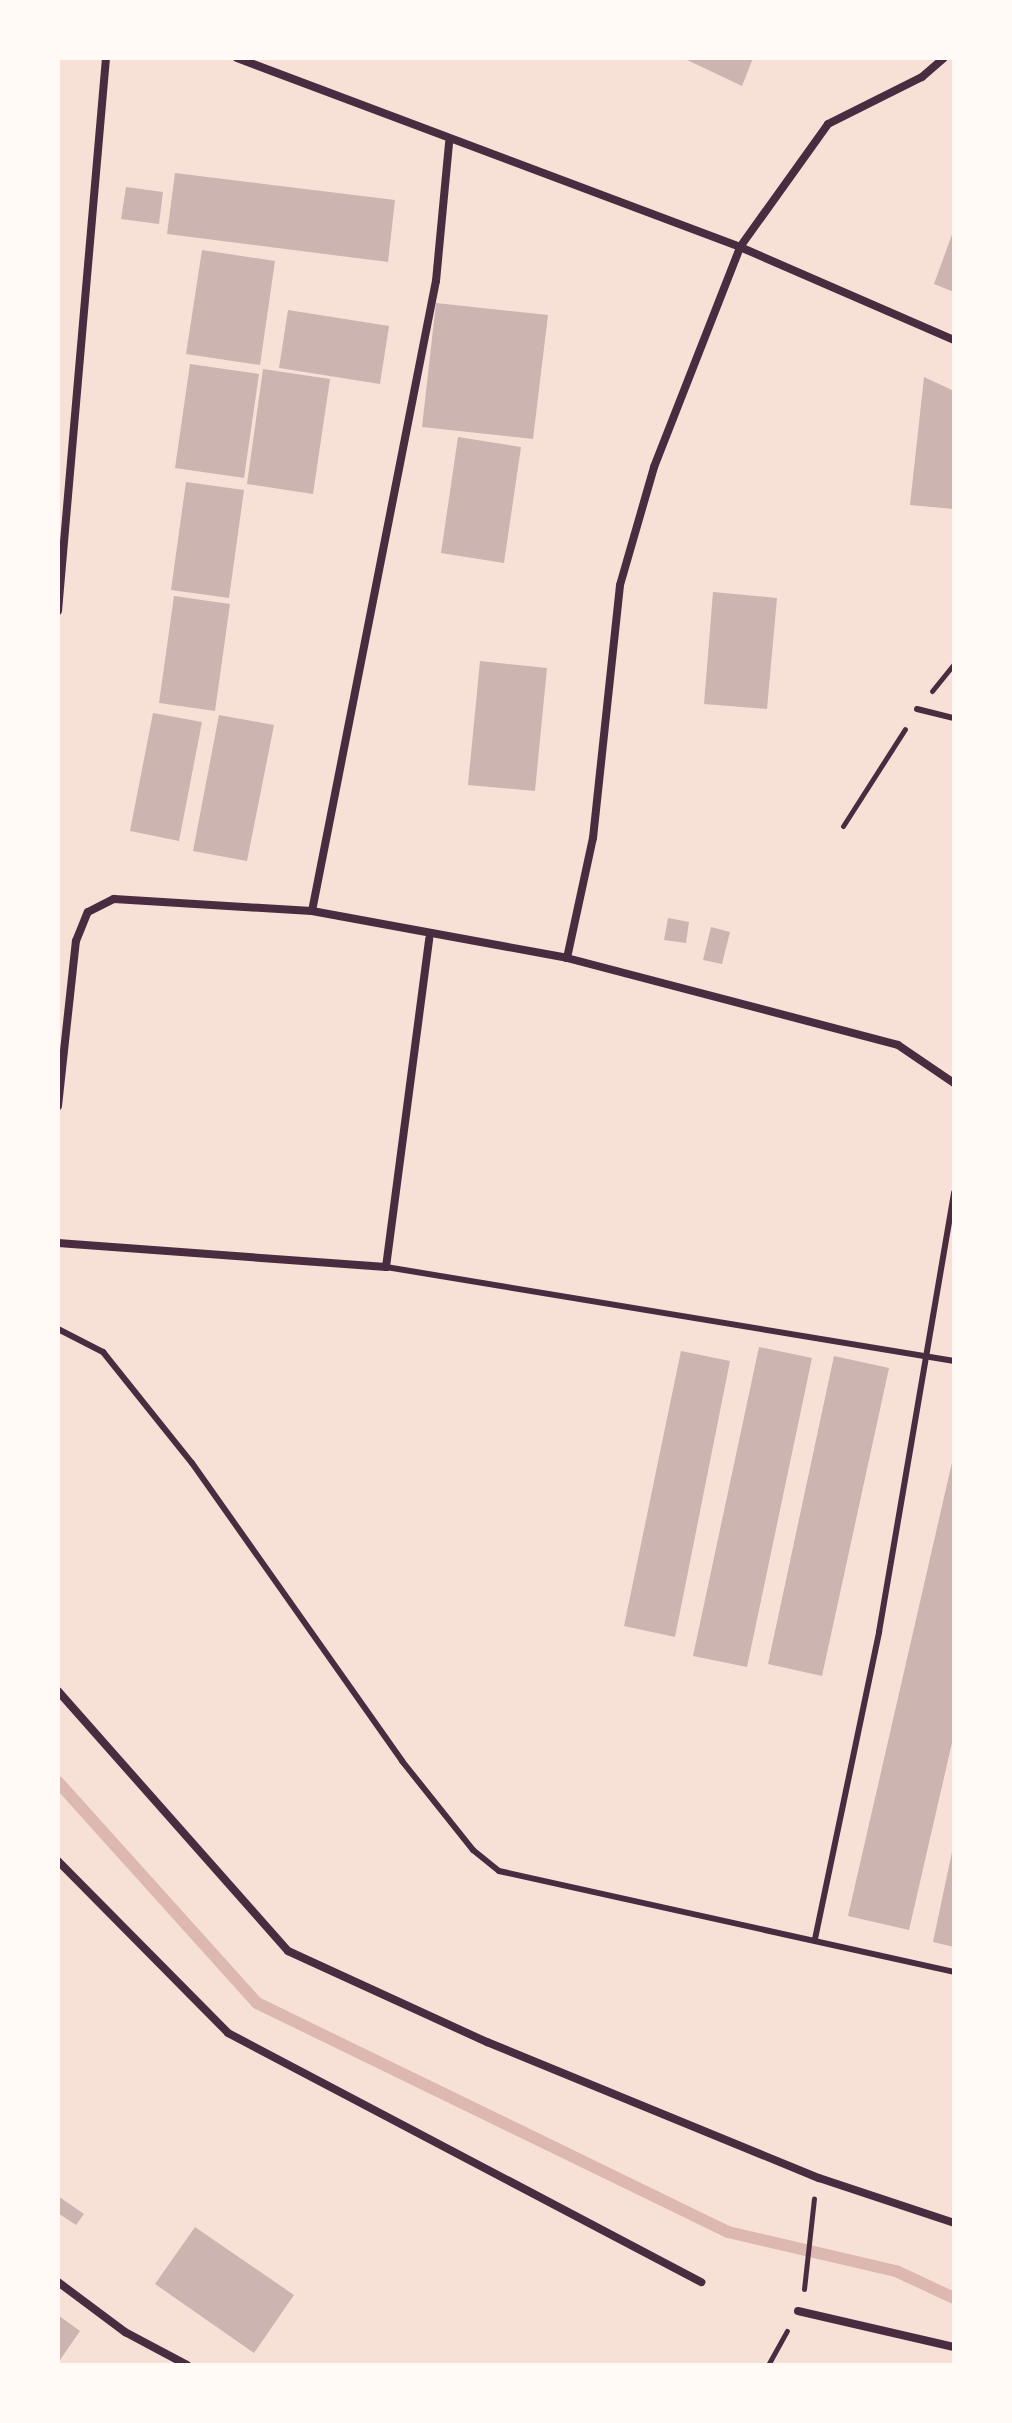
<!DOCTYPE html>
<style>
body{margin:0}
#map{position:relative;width:1012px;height:2423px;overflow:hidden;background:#f7e1d7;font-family:"Titillium Web",sans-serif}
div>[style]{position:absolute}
.stream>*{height:12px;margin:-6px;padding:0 6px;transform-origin:6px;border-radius:6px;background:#dcb8b0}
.building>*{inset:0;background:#ccb4b1}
.path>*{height:5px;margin:-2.5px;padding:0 2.5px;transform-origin:2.5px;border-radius:2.5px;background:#4a2c40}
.service>*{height:6px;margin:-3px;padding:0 3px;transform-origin:3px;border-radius:3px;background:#4a2c40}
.minor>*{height:8px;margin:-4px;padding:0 4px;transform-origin:4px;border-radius:4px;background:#4a2c40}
span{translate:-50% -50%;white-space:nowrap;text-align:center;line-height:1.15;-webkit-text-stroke:6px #fffaf5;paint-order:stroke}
.frame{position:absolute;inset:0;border:60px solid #fffaf5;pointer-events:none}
</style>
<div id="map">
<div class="stream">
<div style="left:58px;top:1782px;width:297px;rotate:48deg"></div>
<div style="left:257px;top:2003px;width:524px;rotate:25.93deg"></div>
<div style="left:728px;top:2232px;width:172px;rotate:13.1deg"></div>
<div style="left:896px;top:2271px;width:64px;rotate:25deg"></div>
</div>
<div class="building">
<div style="clip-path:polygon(683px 58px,753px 58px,742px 86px)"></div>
<div style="clip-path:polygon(175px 173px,395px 200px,388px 262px,167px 234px)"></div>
<div style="clip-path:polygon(126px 187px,163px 192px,159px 224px,121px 219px)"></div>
<div style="clip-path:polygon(954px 229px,954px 292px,934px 284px)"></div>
<div style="clip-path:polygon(202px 250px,275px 261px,260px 365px,186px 354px)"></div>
<div style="clip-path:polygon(436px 303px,548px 315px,533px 439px,422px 427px)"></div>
<div style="clip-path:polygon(288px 310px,389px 326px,380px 384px,279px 368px)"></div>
<div style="clip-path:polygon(190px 364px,259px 374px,244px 478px,175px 468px)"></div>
<div style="clip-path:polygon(263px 369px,330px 379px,313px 494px,247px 484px)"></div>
<div style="clip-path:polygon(924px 377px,954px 391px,954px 509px,910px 505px)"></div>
<div style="clip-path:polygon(458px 437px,521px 447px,504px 563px,441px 553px)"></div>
<div style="clip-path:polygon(186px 482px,244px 490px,229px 598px,171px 590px)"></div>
<div style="clip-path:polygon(713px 592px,777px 598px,767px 709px,704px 704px)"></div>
<div style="clip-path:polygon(174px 596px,230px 604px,215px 711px,159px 703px)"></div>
<div style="clip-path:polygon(480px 661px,547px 668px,535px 791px,468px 785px)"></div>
<div style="clip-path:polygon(153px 713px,202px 722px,179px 841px,130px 831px)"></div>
<div style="clip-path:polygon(219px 715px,274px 725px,247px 861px,193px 851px)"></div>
<div style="clip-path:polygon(668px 918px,689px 922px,686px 943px,664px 940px)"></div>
<div style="clip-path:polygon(711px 927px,730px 932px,722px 964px,703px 960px)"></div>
<div style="clip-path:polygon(759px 1347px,812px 1358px,747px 1667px,693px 1656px)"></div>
<div style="clip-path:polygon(681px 1351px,730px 1361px,675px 1637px,624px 1626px)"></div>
<div style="clip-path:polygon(834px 1356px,889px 1368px,822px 1676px,768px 1664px)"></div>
<div style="clip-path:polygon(953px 1458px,954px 1734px,909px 1930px,848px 1916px)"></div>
<div style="clip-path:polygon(953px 1847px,954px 1847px,954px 1947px,933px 1942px)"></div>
<div style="clip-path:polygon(58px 2196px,84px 2214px,76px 2225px,58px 2213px)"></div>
<div style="clip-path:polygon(195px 2227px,294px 2295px,254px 2353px,155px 2284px)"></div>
<div style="clip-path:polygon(58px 2315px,80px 2331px,58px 2363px)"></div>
</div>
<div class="path">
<div style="left:932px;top:691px;width:35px;rotate:-51deg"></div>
<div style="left:843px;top:826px;width:115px;rotate:-57.4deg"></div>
<div style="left:804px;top:2289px;width:91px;rotate:-83.7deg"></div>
<div style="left:768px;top:2365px;width:39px;rotate:-61deg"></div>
</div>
<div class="service">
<div style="left:917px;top:709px;width:38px;rotate:14deg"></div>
<div style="left:386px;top:1267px;width:576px;rotate:9.4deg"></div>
<div style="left:58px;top:1329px;width:51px;rotate:27.1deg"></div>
<div style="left:103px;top:1352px;width:142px;rotate:51.3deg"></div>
<div style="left:192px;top:1463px;width:365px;rotate:54.8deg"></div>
<div style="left:402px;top:1761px;width:114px;rotate:51.4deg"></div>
<div style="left:473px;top:1850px;width:33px;rotate:39deg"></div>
<div style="left:499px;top:1871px;width:466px;rotate:12.5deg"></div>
<div style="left:815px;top:1939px;width:314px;rotate:-78.2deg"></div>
<div style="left:879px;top:1632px;width:446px;rotate:-80.3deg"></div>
</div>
<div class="minor">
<div style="left:237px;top:58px;width:537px;rotate:20.59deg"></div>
<div style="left:740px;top:247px;width:233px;rotate:23.5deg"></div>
<div style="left:58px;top:611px;width:555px;rotate:-85.04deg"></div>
<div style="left:312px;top:911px;width:642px;rotate:-78.87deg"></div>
<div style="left:436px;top:281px;width:139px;rotate:-84.6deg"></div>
<div style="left:567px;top:958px;width:123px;rotate:-77.8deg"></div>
<div style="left:593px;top:838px;width:254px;rotate:-83.9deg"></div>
<div style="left:620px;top:585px;width:123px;rotate:-73.9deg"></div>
<div style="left:654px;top:467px;width:236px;rotate:-68.6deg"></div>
<div style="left:740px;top:247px;width:151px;rotate:-54.4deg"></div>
<div style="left:828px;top:124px;width:105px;rotate:-26.6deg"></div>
<div style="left:922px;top:77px;width:29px;rotate:-41deg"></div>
<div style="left:58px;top:1106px;width:166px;rotate:-83.8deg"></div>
<div style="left:76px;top:941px;width:31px;rotate:-68deg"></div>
<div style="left:88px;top:912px;width:29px;rotate:-27deg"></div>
<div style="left:114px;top:899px;width:198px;rotate:3.5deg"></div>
<div style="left:312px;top:911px;width:259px;rotate:10.4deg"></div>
<div style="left:567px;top:958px;width:342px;rotate:14.7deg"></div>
<div style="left:898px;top:1045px;width:68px;rotate:34.2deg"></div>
<div style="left:58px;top:1243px;width:329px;rotate:4.2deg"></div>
<div style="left:386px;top:1267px;width:331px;rotate:-82.5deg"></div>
<div style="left:58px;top:1691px;width:347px;rotate:48.5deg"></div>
<div style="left:288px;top:1951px;width:219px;rotate:24.6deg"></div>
<div style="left:487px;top:2042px;width:359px;rotate:22.3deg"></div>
<div style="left:819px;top:2178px;width:142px;rotate:18.4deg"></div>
<div style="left:58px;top:1861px;width:242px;rotate:45.3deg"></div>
<div style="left:228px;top:2033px;width:535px;rotate:27.76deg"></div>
<div style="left:58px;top:2282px;width:84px;rotate:36.7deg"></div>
<div style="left:125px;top:2332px;width:70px;rotate:28deg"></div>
<div style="left:798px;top:2311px;width:160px;rotate:13deg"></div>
</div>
<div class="frame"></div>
</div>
